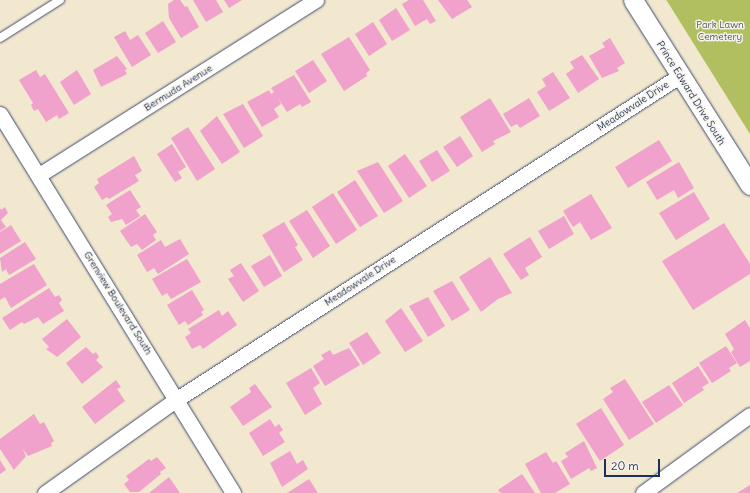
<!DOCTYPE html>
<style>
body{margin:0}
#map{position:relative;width:750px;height:493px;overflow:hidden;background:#f2e7cf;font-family:Delius,sans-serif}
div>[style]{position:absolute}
.green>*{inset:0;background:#b2bf61}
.building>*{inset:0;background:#f0a1cc}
.roads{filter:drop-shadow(0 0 1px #3b4b6f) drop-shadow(0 0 1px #3b4b6f)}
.service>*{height:8px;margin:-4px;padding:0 4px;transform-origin:4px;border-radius:4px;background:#fff}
.minor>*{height:15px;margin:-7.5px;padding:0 7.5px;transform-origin:7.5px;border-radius:7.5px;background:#fff}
.tertiary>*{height:19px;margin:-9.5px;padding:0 9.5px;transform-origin:9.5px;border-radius:9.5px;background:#fff}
span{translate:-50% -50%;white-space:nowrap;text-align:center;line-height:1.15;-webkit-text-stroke:3px #f7f3e8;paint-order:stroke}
.park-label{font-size:10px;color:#485a5f}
.street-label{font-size:10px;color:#1b2f5e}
.scale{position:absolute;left:604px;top:459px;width:56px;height:18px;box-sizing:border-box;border:2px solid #1b2f5e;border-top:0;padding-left:5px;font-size:12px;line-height:14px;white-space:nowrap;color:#1b2f5e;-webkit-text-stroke:3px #f7f3e8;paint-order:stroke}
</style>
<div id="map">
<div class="green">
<div style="clip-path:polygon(666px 0,750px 0,750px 134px,667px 1px)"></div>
</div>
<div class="building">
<div style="clip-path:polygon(174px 0,180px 0,185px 7px,187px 6px,199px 27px,181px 38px,169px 18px,168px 4px)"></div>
<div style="clip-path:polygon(193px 0,216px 0,223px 12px,206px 22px)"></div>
<div style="clip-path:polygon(224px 0,242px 0,229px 8px)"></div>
<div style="clip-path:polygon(409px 0,423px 0,436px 21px,430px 24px,427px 19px,415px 26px,402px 4px)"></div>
<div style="clip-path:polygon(438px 0,467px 0,472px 7px,452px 19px)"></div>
<div style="clip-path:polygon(396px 8px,410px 30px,392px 41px,379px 20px)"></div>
<div style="clip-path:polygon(163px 21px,176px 42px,158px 53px,145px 33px)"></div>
<div style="clip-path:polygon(373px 22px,387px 44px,369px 56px,355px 34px)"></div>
<div style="clip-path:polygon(125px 31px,130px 40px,138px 35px,151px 55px,132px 67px,114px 37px)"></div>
<div style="clip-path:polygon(349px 37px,370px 70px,366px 73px,367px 76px,344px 91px,321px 54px)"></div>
<div style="clip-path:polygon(610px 38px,625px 63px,617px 68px,619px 71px,602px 78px,589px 56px,605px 47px,602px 43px)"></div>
<div style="clip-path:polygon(582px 55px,599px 79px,578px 93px,566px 74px,574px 68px,570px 62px)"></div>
<div style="clip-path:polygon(117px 56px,127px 69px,125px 70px,127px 74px,101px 87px,93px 70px)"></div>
<div style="clip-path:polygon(313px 60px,327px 81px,309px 93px,295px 71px)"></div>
<div style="clip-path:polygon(36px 70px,40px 77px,45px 74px,69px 113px,59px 119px,57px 115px,46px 122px,38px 109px,34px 111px,31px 105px,33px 103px,19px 80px)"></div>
<div style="clip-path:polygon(77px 70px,91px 94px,74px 105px,60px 82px)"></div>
<div style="clip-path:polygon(553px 72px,570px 98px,549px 111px,537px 92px,546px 86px,542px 79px)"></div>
<div style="clip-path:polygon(294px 75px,311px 102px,302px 107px,300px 104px,287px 112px,278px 98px,281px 104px,274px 109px,279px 117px,262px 127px,247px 102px,269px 90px,271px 94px,274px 92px,271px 88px)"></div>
<div style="clip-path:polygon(490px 98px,511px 132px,493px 141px,495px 144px,482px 152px,460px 117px)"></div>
<div style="clip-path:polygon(529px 98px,540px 116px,520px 128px,517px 124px,511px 127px,503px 114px)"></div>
<div style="clip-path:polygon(243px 104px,263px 136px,244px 148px,223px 114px)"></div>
<div style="clip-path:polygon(217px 116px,240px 152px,222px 164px,200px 131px)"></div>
<div style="clip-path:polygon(188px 127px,215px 169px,197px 181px,171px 138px)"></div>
<div style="clip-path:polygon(460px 136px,473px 156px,457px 167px,443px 147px)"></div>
<div style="clip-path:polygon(659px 140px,672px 161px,628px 188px,615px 167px)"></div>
<div style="clip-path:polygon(172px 144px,186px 167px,178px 172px,182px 178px,175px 182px,157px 154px)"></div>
<div style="clip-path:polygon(437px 150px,450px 171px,432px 182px,419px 161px)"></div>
<div style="clip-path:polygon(405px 154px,427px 186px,409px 198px,388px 166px)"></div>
<div style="clip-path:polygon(134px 156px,142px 171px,135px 175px,139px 181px,109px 199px,107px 197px,102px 200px,94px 187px,99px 183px,97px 179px)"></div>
<div style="clip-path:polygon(378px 162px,403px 201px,384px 213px,357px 171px)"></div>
<div style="clip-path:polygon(679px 162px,694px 188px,678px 198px,674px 190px,657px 200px,646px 182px)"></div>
<div style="clip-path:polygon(355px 180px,378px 216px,360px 227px,337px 192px)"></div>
<div style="clip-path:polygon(130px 190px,141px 207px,136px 210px,140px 216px,126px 225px,122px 219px,111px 222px,108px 217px,112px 214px,106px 205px)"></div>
<div style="clip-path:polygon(694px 192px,710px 219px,676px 240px,659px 213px)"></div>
<div style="clip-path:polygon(333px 193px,357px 230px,336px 244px,312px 207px)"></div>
<div style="clip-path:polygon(591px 194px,612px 228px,591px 240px,580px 222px,573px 227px,563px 211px)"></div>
<div style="clip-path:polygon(5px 207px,8px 213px,1px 220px,6px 227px,0 231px,0 208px,1px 210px)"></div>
<div style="clip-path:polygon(307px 210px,330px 246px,313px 258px,289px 221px)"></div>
<div style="clip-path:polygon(145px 214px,157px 232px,153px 235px,156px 240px,142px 250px,137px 244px,131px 247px,120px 231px)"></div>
<div style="clip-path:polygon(564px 216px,574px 234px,549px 249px,538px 231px)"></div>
<div style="clip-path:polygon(284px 222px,298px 245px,295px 247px,303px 260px,284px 272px,262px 235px)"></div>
<div style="clip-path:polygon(724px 223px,750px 264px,750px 274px,693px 310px,662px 261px)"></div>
<div style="clip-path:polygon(11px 225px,21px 241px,0 254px,0 232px)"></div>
<div style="clip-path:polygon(530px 237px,542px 257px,525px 268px,529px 275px,521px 280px,503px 254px)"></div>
<div style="clip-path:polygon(180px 239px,189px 254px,158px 274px,154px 268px,147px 272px,137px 255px,161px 240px,165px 247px)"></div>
<div style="clip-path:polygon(25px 242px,36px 259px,9px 275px,6px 269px,2px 272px,0 258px)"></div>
<div style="clip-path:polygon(270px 255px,282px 276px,264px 287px,251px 266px)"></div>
<div style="clip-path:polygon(490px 257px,512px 293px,498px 299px,481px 312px,459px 277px)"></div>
<div style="clip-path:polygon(187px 259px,201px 282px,171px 299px,167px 293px,162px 296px,152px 279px)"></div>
<div style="clip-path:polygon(241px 263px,259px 291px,243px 302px,228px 279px,234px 276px,230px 270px)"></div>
<div style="clip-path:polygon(34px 264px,47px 285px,11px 308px,5px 297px,0 300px,0 284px)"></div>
<div style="clip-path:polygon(452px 281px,470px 310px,452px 321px,433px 291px)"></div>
<div style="clip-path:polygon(49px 288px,55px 297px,59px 295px,62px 300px,59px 303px,64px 311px,43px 324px,38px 317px,24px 324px,22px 322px,10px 330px,2px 318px)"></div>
<div style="clip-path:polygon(192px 290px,204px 310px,201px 312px,203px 315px,188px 325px,185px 321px,179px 325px,167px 305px)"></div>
<div style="clip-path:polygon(428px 297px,445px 326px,428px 337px,409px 306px)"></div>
<div style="clip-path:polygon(401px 308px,423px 341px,405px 352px,385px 321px)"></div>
<div style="clip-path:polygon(219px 310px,222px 316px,228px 311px,237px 325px,203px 349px,200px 345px,192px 349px,185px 337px,191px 333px,188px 329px)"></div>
<div style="clip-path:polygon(67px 319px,81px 337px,57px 357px,46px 349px,49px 347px,42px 339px)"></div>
<div style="clip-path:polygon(745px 320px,750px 328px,750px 361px,740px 367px,731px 352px,734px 349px,725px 334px)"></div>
<div style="clip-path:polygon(367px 332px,381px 353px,363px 365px,349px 343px)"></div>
<div style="clip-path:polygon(726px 346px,737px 363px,729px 368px,731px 371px,712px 383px,699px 363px)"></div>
<div style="clip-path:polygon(86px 347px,93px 354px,96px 352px,99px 357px,96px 360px,103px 367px,82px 384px,66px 363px)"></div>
<div style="clip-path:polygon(349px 348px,360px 365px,325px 386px,313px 366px,324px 359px,321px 355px,330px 350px,333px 355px)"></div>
<div style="clip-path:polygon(698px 366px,709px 383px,702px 387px,704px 390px,684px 403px,672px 383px)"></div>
<div style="clip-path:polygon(311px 368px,320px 383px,313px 388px,322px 404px,305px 415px,286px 383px)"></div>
<div style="clip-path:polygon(625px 379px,654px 424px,629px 440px,603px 399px,613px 392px,610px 388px)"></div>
<div style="clip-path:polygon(116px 380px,121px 387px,117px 389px,125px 401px,95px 424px,82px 407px)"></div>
<div style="clip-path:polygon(255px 384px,272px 407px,243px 426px,230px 407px,251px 392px,249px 388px)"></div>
<div style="clip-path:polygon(669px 385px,683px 405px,656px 423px,642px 402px)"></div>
<div style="clip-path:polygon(601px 408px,624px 445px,600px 461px,576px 424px)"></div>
<div style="clip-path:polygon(34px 414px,40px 424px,44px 422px,54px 441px,51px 443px,52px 446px,28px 456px,22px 448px,26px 456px,14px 470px,0 449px,0 439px)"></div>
<div style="clip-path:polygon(270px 419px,275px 427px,279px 424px,283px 430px,279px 433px,285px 442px,263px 456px,249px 433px)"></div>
<div style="clip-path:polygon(584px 441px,597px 468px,591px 471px,589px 468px,571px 479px,561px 461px,568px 457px,565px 453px)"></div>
<div style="clip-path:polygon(290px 451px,297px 464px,303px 460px,308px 469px,282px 487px,270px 463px)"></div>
<div style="clip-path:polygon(546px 452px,553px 463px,556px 461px,570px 484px,555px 493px,541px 493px,525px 464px)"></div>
<div style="clip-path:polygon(157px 457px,166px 468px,160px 472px,161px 474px,139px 492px,130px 492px,124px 484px,129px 480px,126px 476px,149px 459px,151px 461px)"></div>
<div style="clip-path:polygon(0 460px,6px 470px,0 474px)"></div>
<div style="clip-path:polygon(522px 474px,535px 493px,501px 493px,498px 490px)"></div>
<div style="clip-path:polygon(169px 477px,180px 493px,149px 493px)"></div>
<div style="clip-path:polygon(309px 479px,318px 493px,287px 493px)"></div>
<div style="clip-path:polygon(750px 485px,750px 493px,737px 493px)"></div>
</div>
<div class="roads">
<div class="service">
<div style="left:0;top:38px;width:71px;rotate:-32.3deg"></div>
</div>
<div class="minor">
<div style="left:0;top:114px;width:445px;rotate:58.4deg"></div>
<div style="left:39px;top:175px;width:328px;rotate:-32.3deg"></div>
<div style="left:45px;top:493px;width:162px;rotate:-35.5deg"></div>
<div style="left:177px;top:399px;width:599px;rotate:-32.74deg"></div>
<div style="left:643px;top:493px;width:132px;rotate:-36.1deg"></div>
</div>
<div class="tertiary">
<div style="left:633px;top:0;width:219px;rotate:57.7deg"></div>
</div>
</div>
<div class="park-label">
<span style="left:720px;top:30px">Park Lawn<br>Cemetery</span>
</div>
<div class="street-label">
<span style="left:178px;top:88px;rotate:-32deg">Bermuda Avenue</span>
<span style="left:691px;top:93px;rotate:58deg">Prince Edward Drive South</span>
<span style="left:633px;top:106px;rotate:-33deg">Meadowvale Drive</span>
<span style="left:360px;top:281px;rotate:-33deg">Meadowvale Drive</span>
<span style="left:118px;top:303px;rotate:58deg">Grenview Boulevard South</span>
</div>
<div class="scale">20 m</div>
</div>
